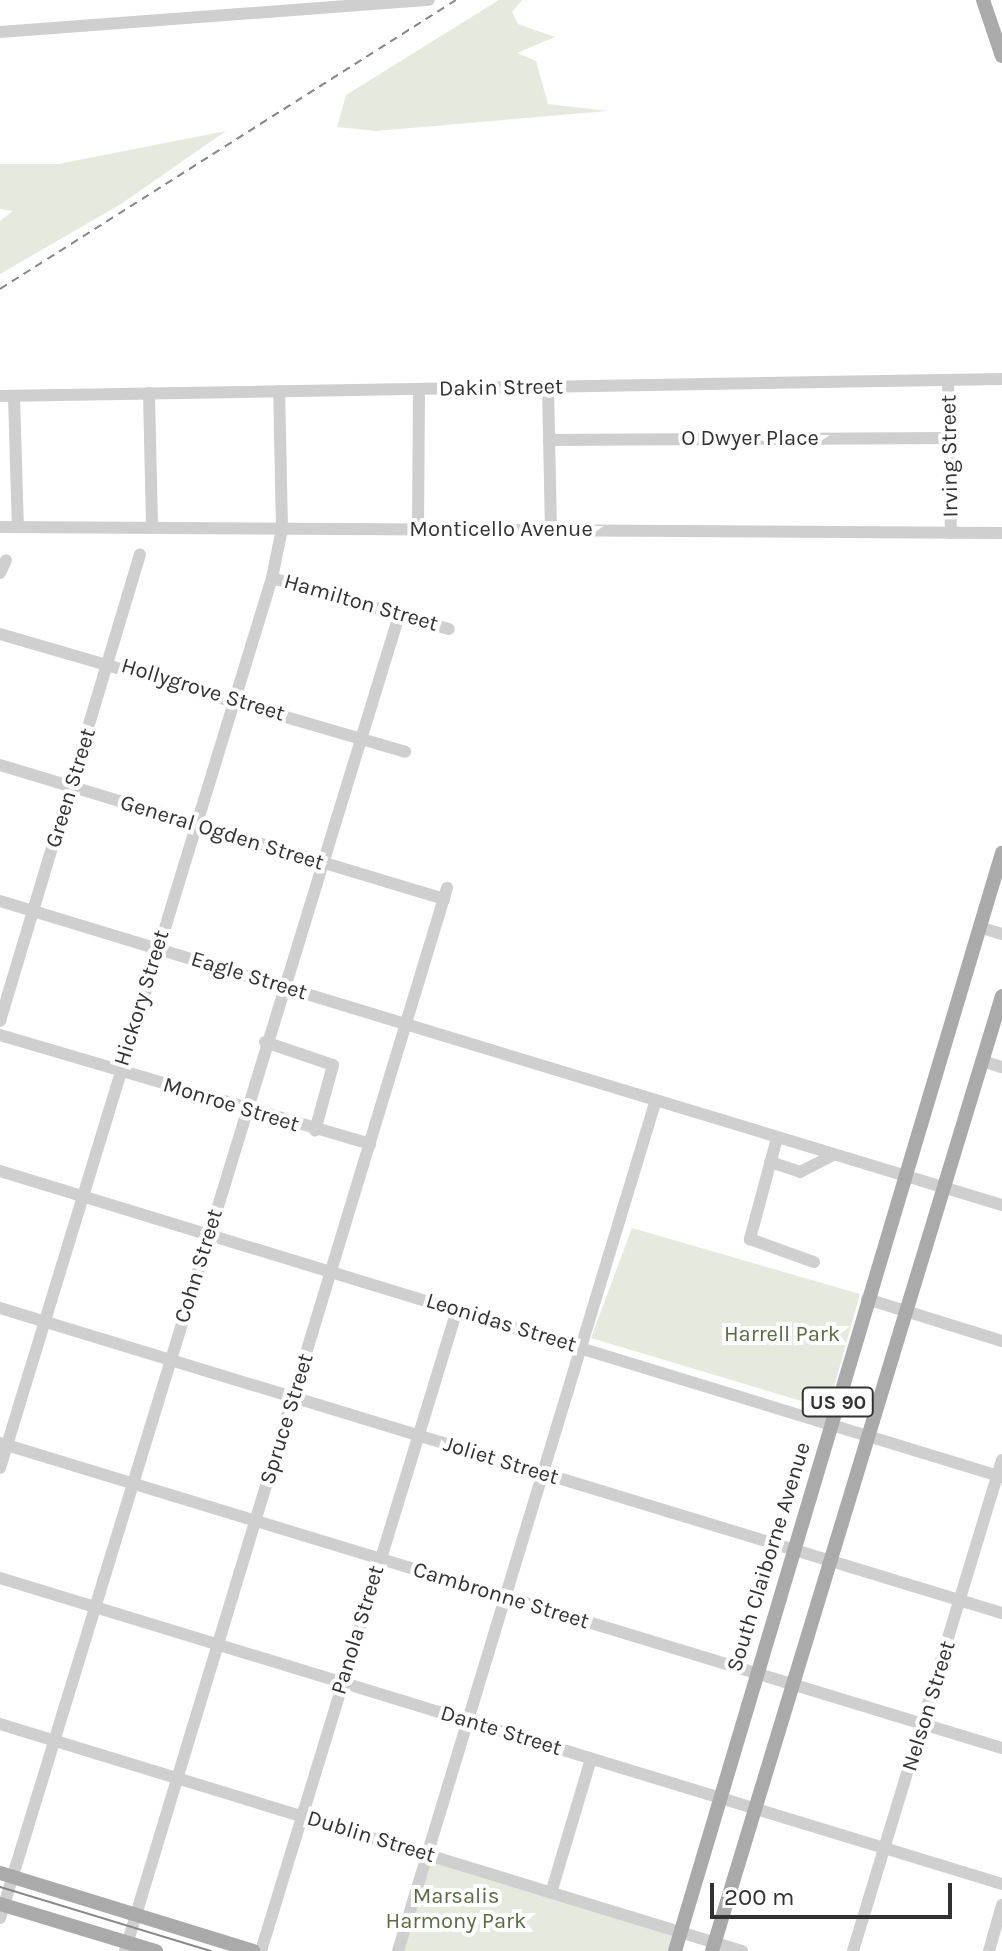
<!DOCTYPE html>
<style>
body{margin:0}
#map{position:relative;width:1002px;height:1951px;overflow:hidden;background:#fff;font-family:Karla,sans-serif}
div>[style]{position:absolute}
.green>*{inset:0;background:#e6eade}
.minor>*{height:12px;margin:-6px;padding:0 6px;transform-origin:6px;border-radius:6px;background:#cfcfcf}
.major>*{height:14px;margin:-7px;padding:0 7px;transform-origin:7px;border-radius:7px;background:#aaa}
.tram>*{height:2px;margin:-1px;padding:0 1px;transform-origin:1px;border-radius:1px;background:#878787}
.rail>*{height:2px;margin-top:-1px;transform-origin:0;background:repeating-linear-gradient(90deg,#878787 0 8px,transparent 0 14px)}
span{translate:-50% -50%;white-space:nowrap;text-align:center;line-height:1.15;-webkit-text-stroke:8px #fff;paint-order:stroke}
.shield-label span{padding:2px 6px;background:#fff;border:2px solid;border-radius:6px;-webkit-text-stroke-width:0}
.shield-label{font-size:20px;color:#323232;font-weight:700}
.street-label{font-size:22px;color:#323232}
.park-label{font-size:22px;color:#5a6b41}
.scale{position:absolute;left:710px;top:1883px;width:242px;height:36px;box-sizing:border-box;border:4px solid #323232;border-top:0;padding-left:10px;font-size:24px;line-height:28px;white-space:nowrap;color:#323232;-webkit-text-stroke:6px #fff;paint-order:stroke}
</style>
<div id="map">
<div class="green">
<div style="clip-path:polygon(499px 0,522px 0,512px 12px,518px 24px,555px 37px,517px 53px,536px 61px,548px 104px,608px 111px,376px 131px,337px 127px,346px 95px)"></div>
<div style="clip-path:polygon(226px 131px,121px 204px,0 274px,0 221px,13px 211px,0 209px,0 164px,58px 164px)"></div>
<div style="clip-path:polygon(632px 1228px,860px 1294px,828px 1409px,591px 1338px)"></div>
<div style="clip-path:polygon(427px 1854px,680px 1932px,675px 1951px,398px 1951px)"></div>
</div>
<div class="minor">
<div style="left:0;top:32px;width:430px;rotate:-4.3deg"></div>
<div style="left:948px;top:380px;width:153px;rotate:88.9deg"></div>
<div style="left:548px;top:387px;width:143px;rotate:88.8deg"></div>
<div style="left:149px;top:393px;width:134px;rotate:88.7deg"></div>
<div style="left:0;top:396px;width:1002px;rotate:-0.97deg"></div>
<div style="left:14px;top:396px;width:131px;rotate:88.3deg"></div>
<div style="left:549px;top:440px;width:402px;rotate:-0.3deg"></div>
<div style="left:0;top:527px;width:1002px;rotate:0.34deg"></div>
<div style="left:418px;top:529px;width:139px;rotate:-89.6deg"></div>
<div style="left:0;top:573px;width:14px;rotate:-65deg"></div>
<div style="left:272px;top:578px;width:184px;rotate:16.1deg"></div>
<div style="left:0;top:634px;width:422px;rotate:16.2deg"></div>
<div style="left:0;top:765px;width:464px;rotate:16.8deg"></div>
<div style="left:0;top:901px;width:1047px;rotate:16.88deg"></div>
<div style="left:979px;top:927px;width:24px;rotate:17deg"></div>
<div style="left:0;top:1021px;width:487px;rotate:-73.3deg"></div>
<div style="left:0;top:1035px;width:386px;rotate:16.4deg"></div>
<div style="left:265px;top:1042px;width:72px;rotate:18.7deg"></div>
<div style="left:333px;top:1065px;width:68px;rotate:105.3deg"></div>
<div style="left:982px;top:1061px;width:21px;rotate:17deg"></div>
<div style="left:777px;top:1138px;width:105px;rotate:105deg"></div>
<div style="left:750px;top:1239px;width:68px;rotate:19.8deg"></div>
<div style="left:770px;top:1162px;width:32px;rotate:18deg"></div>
<div style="left:800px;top:1172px;width:38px;rotate:-27deg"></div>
<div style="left:0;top:1171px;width:1048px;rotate:16.98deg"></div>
<div style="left:867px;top:1299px;width:141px;rotate:17.3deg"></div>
<div style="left:0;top:1308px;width:1047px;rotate:16.93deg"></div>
<div style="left:0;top:1443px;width:1047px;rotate:16.93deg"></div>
<div style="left:0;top:1468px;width:931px;rotate:-73.01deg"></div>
<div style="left:272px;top:578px;width:50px;rotate:-78.5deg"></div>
<div style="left:282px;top:529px;width:138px;rotate:-91.2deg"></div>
<div style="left:0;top:1578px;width:1048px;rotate:16.98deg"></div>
<div style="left:0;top:1724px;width:776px;rotate:17.01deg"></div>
<div style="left:551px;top:1893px;width:140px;rotate:-73.4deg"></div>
<div style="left:0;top:1918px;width:1363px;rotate:-72.97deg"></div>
<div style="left:125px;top:1951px;width:1111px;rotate:-73.15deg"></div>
<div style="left:261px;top:1951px;width:670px;rotate:-73deg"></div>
<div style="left:398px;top:1951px;width:886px;rotate:-73.14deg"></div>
<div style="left:853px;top:1951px;width:513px;rotate:-73.12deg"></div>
<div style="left:989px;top:1951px;width:48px;rotate:-74.2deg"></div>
</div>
<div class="major">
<div style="left:983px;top:0;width:59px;rotate:71.3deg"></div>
<div style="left:0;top:1873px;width:265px;rotate:17.1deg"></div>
<div style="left:0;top:1904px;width:163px;rotate:16.8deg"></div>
<div style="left:675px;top:1951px;width:1146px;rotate:-73.42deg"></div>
<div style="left:712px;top:1951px;width:998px;rotate:-73.11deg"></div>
</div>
<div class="tram">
<div style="left:0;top:1887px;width:220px;rotate:16.9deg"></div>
</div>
<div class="rail">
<div style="left:0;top:289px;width:540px;rotate:-32.37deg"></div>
</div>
<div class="shield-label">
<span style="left:838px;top:1402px">US 90</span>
</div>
<div class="street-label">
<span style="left:501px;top:388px;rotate:-1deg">Dakin Street</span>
<span style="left:750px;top:439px">O Dwyer Place</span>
<span style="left:950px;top:456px;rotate:-91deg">Irving Street</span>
<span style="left:501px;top:530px">Monticello Avenue</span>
<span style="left:361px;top:603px;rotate:16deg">Hamilton Street</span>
<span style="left:203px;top:690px;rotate:17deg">Hollygrove Street</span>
<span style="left:71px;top:788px;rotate:-73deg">Green Street</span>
<span style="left:222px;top:833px;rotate:17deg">General Ogden Street</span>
<span style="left:249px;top:976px;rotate:17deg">Eagle Street</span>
<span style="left:142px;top:998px;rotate:-73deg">Hickory Street</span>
<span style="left:231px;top:1105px;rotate:17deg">Monroe Street</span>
<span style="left:199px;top:1266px;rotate:-73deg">Cohn Street</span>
<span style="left:501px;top:1323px;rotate:17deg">Leonidas Street</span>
<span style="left:287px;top:1419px;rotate:-73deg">Spruce Street</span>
<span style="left:501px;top:1461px;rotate:17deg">Joliet Street</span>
<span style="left:769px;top:1557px;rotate:-73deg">South Claiborne Avenue</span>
<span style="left:501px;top:1596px;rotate:17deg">Cambronne Street</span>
<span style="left:358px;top:1630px;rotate:-73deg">Panola Street</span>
<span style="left:929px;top:1706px;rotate:-73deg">Nelson Street</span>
<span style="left:501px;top:1731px;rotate:17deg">Dante Street</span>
<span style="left:371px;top:1837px;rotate:17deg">Dublin Street</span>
</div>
<div class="park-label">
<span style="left:782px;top:1335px">Harrell Park</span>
<span style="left:456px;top:1909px">Marsalis<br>Harmony Park</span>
</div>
<div class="scale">200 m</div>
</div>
